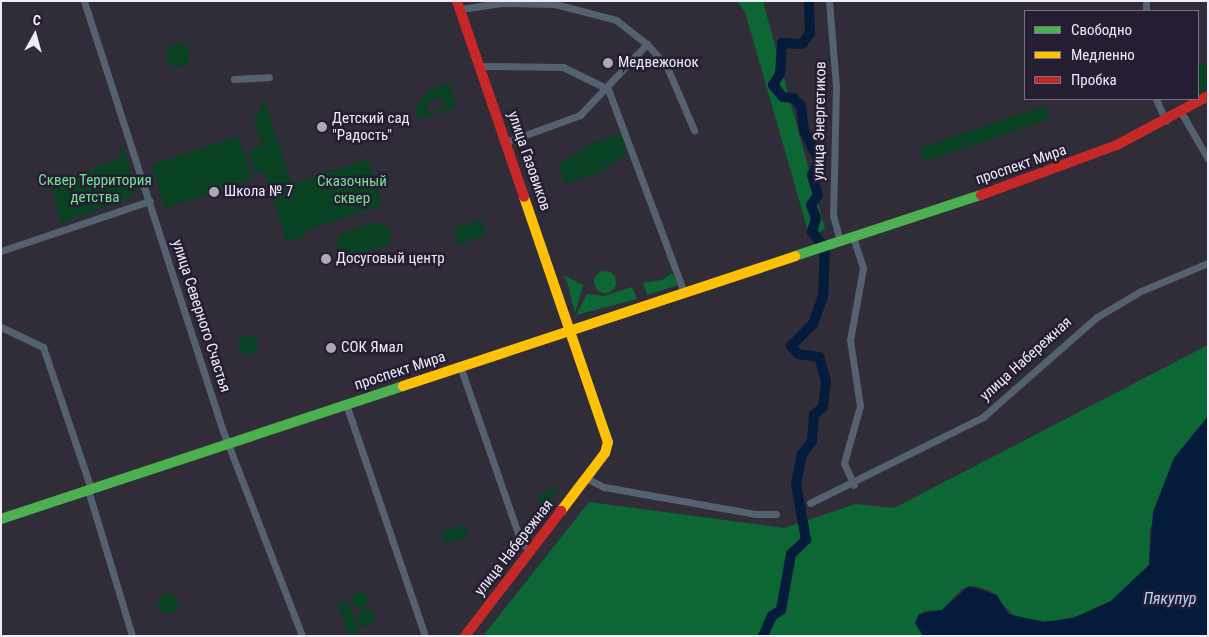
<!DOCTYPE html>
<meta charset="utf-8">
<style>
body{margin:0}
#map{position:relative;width:1209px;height:637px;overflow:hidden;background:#302c38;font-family:"Roboto Condensed",sans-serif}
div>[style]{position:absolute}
.green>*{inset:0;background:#094222}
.round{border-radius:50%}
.forest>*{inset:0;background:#0c6735}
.water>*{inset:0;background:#041b3c}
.river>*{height:10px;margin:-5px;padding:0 5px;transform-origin:5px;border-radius:5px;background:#041b3c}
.street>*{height:7px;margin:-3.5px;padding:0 3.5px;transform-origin:3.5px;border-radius:3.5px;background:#546270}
.fast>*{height:10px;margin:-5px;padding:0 5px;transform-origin:5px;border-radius:5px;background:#4caf50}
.slow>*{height:10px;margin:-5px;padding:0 5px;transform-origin:5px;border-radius:5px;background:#ffc107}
.jam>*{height:10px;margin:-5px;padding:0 5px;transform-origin:5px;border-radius:5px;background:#c62828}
.dots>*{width:14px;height:14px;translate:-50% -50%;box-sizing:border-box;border:2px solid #251e32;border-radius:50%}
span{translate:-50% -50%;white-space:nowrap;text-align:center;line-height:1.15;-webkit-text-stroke:5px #251e32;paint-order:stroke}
.poi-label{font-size:15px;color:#efecf9}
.left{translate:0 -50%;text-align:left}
.street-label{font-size:15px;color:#efecf9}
.park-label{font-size:15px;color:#72e492}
.water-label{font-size:16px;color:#b3d2f8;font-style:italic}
.frame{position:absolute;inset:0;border:2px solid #efecf9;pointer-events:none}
.legend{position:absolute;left:1024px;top:10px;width:175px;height:90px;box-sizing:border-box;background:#251e32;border:1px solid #767082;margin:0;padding:6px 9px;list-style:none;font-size:15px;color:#efecf9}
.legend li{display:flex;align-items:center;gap:10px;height:25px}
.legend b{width:25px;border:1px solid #767082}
.north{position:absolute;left:10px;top:10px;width:50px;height:50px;-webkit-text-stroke:4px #251e32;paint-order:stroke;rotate:7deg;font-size:14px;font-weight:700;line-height:20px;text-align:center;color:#efecf9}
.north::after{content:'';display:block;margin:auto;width:18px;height:22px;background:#efecf9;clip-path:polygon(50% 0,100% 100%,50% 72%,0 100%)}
</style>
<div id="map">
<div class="green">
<div class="round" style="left:166px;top:43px;width:24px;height:24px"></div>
<div style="clip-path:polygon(1206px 63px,1208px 87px,1198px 94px,1198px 66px)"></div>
<div style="clip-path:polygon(evenodd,449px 83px,457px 106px,418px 119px,415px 108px,430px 89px,449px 83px,442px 97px,445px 107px,429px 112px,426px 102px,442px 97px)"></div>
<div style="clip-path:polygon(264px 100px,292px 184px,368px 159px,382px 205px,304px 231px,305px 236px,287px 242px,264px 170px,255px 173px,248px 151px,263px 146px,254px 122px)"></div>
<div style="clip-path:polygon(1045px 106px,1050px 119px,924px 162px,920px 148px)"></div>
<div style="clip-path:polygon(621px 133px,626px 153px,603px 171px,565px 184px,558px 165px,592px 143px)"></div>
<div style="clip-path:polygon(238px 136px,253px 179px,165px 208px,151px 165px)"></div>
<div style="clip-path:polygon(123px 148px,136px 186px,133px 196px,61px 223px,51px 185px,121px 158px,118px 150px)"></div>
<div style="clip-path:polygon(481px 219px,486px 235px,458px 245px,453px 229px)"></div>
<div style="clip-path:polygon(374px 222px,390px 229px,390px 244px,348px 259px,342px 257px,337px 246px,340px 234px)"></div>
<div class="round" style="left:238px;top:335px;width:20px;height:20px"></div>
<div style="clip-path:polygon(560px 486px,545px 505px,540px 505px,538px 494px)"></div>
<div style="clip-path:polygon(465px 524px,469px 536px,445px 544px,441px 532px)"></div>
<div class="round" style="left:352px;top:592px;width:16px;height:16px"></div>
<div class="round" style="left:158px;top:594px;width:20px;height:20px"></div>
<div style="clip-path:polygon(348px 600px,359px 631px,349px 635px,338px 604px)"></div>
<div class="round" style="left:357px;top:609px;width:18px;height:18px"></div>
</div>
<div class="forest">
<div style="clip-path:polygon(737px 1px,763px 1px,825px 229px,810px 238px,745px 12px)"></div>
<div class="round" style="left:594px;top:271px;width:22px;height:22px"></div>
<div style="clip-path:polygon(672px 273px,678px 285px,647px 295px,643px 283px,662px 280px)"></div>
<div style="clip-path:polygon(563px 275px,583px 285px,575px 313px,567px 281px)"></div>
<div style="clip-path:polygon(632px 287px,637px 299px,576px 315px,587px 294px,604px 296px)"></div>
<div style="clip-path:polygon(1208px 345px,1208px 416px,1150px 528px,1149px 565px,1111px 601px,1086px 614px,1051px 622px,1015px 617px,990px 591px,976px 586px,963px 588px,942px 610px,924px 611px,915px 623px,923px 636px,483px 636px,589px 502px,784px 528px,856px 504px,894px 508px)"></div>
</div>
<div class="water">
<div style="clip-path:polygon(1208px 416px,1208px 636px,923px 636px,915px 623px,919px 614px,942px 610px,969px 586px,997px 595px,1008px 614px,1043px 622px,1073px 618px,1111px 601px,1149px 565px,1153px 512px,1174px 458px)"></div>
</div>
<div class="river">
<div style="left:763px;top:636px;width:22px;rotate:-66deg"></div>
<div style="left:772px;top:616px;width:11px;rotate:-34deg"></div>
<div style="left:781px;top:610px;width:57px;rotate:-79.9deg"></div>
<div style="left:791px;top:554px;width:21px;rotate:-43deg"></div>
<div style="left:806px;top:540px;width:57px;rotate:-100.1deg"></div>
<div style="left:796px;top:484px;width:31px;rotate:-79deg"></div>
<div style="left:802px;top:454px;width:16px;rotate:-52deg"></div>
<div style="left:812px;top:441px;width:26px;rotate:-86deg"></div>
<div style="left:814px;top:415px;width:12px;rotate:-42deg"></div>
<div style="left:823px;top:407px;width:26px;rotate:-83deg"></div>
<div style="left:826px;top:381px;width:25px;rotate:-106deg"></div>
<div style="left:819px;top:357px;width:21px;rotate:-172deg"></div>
<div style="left:798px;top:354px;width:11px;rotate:-131deg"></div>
<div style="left:791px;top:346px;width:31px;rotate:-45deg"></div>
<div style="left:813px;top:324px;width:29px;rotate:-70deg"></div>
<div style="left:823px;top:297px;width:49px;rotate:-87.7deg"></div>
<div style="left:825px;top:248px;width:21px;rotate:-129deg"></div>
<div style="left:812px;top:232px;width:15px;rotate:-74deg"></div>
<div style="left:816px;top:218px;width:14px;rotate:-111deg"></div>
<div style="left:811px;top:205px;width:12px;rotate:-55deg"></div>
<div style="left:818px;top:195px;width:21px;rotate:-107deg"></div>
<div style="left:812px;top:175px;width:16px;rotate:-63deg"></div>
<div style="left:819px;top:161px;width:34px;rotate:-116deg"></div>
<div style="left:804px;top:130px;width:24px;rotate:-97deg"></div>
<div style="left:801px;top:106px;width:11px;rotate:-135deg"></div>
<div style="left:793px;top:98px;width:10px;rotate:-174deg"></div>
<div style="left:783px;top:97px;width:16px;rotate:-130deg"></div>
<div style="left:773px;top:85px;width:13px;rotate:-58deg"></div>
<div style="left:780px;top:74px;width:31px;rotate:-86deg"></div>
<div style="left:782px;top:43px;width:20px;rotate:3deg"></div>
<div style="left:802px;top:44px;width:14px;rotate:-54deg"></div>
<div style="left:810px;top:33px;width:32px;rotate:-92deg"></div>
</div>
<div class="street">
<div style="left:84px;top:1px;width:452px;rotate:72.1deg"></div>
<div style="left:223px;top:431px;width:220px;rotate:68.9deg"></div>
<div style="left:829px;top:1px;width:86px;rotate:85.3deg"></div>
<div style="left:836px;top:87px;width:128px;rotate:91.3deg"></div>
<div style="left:833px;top:215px;width:27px;rotate:75deg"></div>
<div style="left:1146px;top:1px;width:10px;rotate:90deg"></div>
<div style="left:460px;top:9px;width:42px;rotate:-8.1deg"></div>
<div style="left:502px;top:3px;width:53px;rotate:1.1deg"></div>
<div style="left:555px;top:4px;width:63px;rotate:14.7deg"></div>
<div style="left:616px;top:20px;width:39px;rotate:38deg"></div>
<div style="left:647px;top:44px;width:30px;rotate:49deg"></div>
<div style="left:667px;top:67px;width:69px;rotate:66.8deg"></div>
<div style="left:480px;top:66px;width:83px;rotate:0.7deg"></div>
<div style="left:563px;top:67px;width:50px;rotate:26.1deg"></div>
<div style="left:608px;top:89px;width:217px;rotate:69.5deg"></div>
<div style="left:234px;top:79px;width:35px;rotate:-3deg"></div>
<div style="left:1156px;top:99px;width:24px;rotate:66deg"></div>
<div style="left:1181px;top:112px;width:54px;rotate:60.1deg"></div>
<div style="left:506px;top:142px;width:79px;rotate:-20deg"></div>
<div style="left:580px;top:115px;width:98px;rotate:-46.7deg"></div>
<div style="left:853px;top:237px;width:33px;rotate:72deg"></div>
<div style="left:863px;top:268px;width:73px;rotate:100.2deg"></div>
<div style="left:850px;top:340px;width:67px;rotate:81.4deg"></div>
<div style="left:860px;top:406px;width:59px;rotate:105.7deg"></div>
<div style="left:844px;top:463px;width:24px;rotate:66deg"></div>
<div style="left:1px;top:251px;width:157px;rotate:-18.6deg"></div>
<div style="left:1px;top:327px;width:47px;rotate:25.5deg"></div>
<div style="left:43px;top:347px;width:150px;rotate:71.3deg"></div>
<div style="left:460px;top:366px;width:186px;rotate:70.9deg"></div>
<div style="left:521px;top:542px;width:14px;rotate:45deg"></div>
<div style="left:346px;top:404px;width:245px;rotate:71.2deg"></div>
<div style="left:586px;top:478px;width:20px;rotate:27deg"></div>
<div style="left:604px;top:487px;width:153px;rotate:10.1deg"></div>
<div style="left:755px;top:514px;width:21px"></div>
<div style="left:88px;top:490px;width:152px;rotate:73.2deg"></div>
<div style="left:810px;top:503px;width:193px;rotate:-26.4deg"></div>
<div style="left:983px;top:417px;width:152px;rotate:-41.3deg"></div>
<div style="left:1097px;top:317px;width:51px;rotate:-30.6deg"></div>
<div style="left:1141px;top:291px;width:73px;rotate:-22.7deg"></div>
</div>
<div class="fast">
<div style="left:795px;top:256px;width:196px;rotate:-18.2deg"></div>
<div style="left:1px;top:519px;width:423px;rotate:-18.3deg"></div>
</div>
<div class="slow">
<div style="left:524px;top:197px;width:259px;rotate:71.1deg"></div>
<div style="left:608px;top:442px;width:11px;rotate:105deg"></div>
<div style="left:605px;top:453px;width:73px;rotate:127.2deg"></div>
<div style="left:403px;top:386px;width:413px;rotate:-18.3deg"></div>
</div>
<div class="jam">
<div style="left:457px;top:1px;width:207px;rotate:71.1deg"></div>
<div style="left:981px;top:195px;width:145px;rotate:-20.2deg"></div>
<div style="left:1117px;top:145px;width:103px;rotate:-28.3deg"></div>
<div style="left:465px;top:636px;width:158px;rotate:-52.5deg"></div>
</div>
<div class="dots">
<div style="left:608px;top:63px;background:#aca9b5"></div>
<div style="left:322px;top:127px;background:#aca9b5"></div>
<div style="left:214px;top:192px;background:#aca9b5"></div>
<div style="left:326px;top:259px;background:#aca9b5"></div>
<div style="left:331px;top:348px;background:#aca9b5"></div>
</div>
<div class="poi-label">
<span class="left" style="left:618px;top:63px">Медвежонок</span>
<span class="left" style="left:332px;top:127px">Детский сад<br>"Радость"</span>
<span class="left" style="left:224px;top:192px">Школа № 7</span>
<span class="left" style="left:336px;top:259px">Досуговый центр</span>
<span class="left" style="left:341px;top:348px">СОК Ямал</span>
</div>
<div class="street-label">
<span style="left:820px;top:121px;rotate:-89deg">улица Энергетиков</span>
<span style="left:529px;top:161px;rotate:71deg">улица Газовиков</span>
<span style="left:1021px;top:165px;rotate:-19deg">проспект Мира</span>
<span style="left:201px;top:316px;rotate:72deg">улица Северного Счастья</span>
<span style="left:1026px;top:359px;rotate:-42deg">улица Набережная</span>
<span style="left:400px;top:371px;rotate:-18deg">проспект Мира</span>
<span style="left:514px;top:548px;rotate:-52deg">улица Набережная</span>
</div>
<div class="park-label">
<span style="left:95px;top:189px">Сквер Территория<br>детства</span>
<span style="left:352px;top:190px">Сказочный<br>сквер</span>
</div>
<div class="water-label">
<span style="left:1170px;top:599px">Пякупур</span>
</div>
<div class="frame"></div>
<ul class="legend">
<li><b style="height:6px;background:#4caf50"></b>Свободно</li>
<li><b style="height:6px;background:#ffc107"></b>Медленно</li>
<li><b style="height:6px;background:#c62828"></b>Пробка</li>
</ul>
<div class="north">С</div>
</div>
